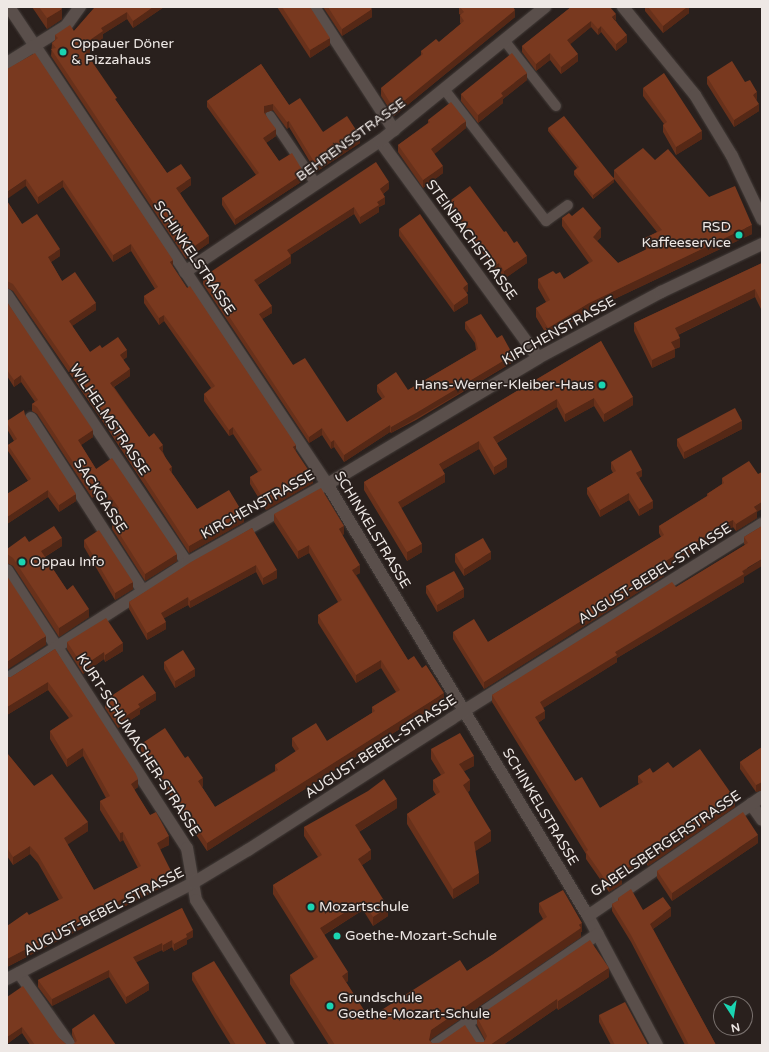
<!DOCTYPE html>
<meta charset="utf-8">
<style>
body{margin:0}
#map{position:relative;width:769px;height:1052px;overflow:hidden;background:#29201d;font-family:"Varela Round",sans-serif}
div>[style]{position:absolute}
.roads{filter:drop-shadow(0 0 1px #423b38) drop-shadow(0 0 1px #423b38)}
.service>*{height:10px;margin:-5px;padding:0 5px;transform-origin:5px;border-radius:5px;background:#5a4f4b}
.minor>*{height:12px;margin:-6px;padding:0 6px;transform-origin:6px;border-radius:6px;background:#5a4f4b}
.wall>*{inset:0;background:#68311b}
.shaded-wall>*{inset:0;background:#552816}
.building>*{inset:0;background:#79391f}
.dots>*{width:11px;height:11px;translate:-50% -50%;box-sizing:border-box;border:2px solid #29201d;border-radius:50%}
span{translate:-50% -50%;white-space:nowrap;text-align:center;line-height:1.15;-webkit-text-stroke:3.5px #29201d;paint-order:stroke}
.poi-label{font-size:14px;color:#eee8e5}
.left{translate:0 -50%;text-align:left}
.right{translate:-100% -50%;text-align:right}
.street-label{font-size:14px;color:#eee8e5}
.frame{position:absolute;inset:0;border:8px solid #eee8e5;pointer-events:none}
.north{position:absolute;left:713px;top:996px;width:40px;height:40px;box-sizing:border-box;background:#29201d;border:1px solid #78706d;border-radius:50%;rotate:168deg;font-size:11px;font-weight:700;line-height:16px;text-align:center;color:#eee8e5}
.north::after{content:'';display:block;margin:auto;width:14px;height:18px;background:#1ad5b2;clip-path:polygon(50% 0,100% 100%,50% 72%,0 100%)}
</style>
<div id="map">
<div class="roads">
<div class="service">
<div style="left:504px;top:40px;width:84px;rotate:51.8deg"></div>
<div style="left:444px;top:89px;width:167px;rotate:52.3deg"></div>
<div style="left:546px;top:221px;width:27px;rotate:-36deg"></div>
<div style="left:270px;top:116px;width:82px;rotate:55.9deg"></div>
</div>
<div class="minor">
<div style="left:9px;top:7px;width:573px;rotate:56.31deg"></div>
<div style="left:327px;top:484px;width:505px;rotate:58.86deg"></div>
<div style="left:588px;top:916px;width:146px;rotate:61.9deg"></div>
<div style="left:314px;top:7px;width:147px;rotate:57deg"></div>
<div style="left:623px;top:7px;width:114px;rotate:50.7deg"></div>
<div style="left:695px;top:95px;width:71px;rotate:58.8deg"></div>
<div style="left:732px;top:156px;width:70px;rotate:64.5deg"></div>
<div style="left:7px;top:63px;width:70px;rotate:-32.1deg"></div>
<div style="left:66px;top:26px;width:24px;rotate:-54deg"></div>
<div style="left:380px;top:141px;width:268px;rotate:53.9deg"></div>
<div style="left:185px;top:272px;width:235px;rotate:-33.9deg"></div>
<div style="left:380px;top:141px;width:213px;rotate:-39.1deg"></div>
<div style="left:7px;top:295px;width:323px;rotate:56.1deg"></div>
<div style="left:31px;top:418px;width:206px;rotate:57.1deg"></div>
<div style="left:7px;top:570px;width:331px;rotate:57.1deg"></div>
<div style="left:187px;top:848px;width:53px;rotate:80.2deg"></div>
<div style="left:196px;top:900px;width:172px;rotate:57.6deg"></div>
<div style="left:7px;top:679px;width:214px;rotate:-32.8deg"></div>
<div style="left:187px;top:563px;width:171px;rotate:-29.4deg"></div>
<div style="left:336px;top:479px;width:235px;rotate:-30.9deg"></div>
<div style="left:538px;top:358px;width:140px;rotate:-28.2deg"></div>
<div style="left:661px;top:292px;width:112px;rotate:-25.4deg"></div>
<div style="left:751px;top:804px;width:19px;rotate:55deg"></div>
<div style="left:588px;top:916px;width:211px;rotate:-34.4deg"></div>
<div style="left:19px;top:973px;width:88px;rotate:54.7deg"></div>
<div style="left:7px;top:979px;width:209px;rotate:-27.3deg"></div>
<div style="left:193px;top:883px;width:64px;rotate:-31deg"></div>
<div style="left:248px;top:850px;width:242px;rotate:-32.8deg"></div>
<div style="left:451px;top:719px;width:367px;rotate:-32.1deg"></div>
<div style="left:467px;top:1023px;width:26px;rotate:59deg"></div>
<div style="left:435px;top:1045px;width:197px;rotate:-34.3deg"></div>
</div>
</div>
<div class="wall">
<div style="clip-path:polygon(32px 7px,62px 7px,61px 7px,62px 19px,47px 29px)"></div>
<div style="clip-path:polygon(95px 7px,164px 7px,133px 28px,127px 19px,103px 34px,103px 38px,90px 47px,90px 54px,88px 55px,117px 102px,167px 173px,191px 185px,180px 193px,209px 243px,186px 259px,51px 56px,52px 43px,55px 40px,55px 35px,74px 31px)"></div>
<div style="clip-path:polygon(277px 7px,310px 7px,330px 45px,310px 58px)"></div>
<div style="clip-path:polygon(323px 7px,370px 7px,372px 17px,342px 36px)"></div>
<div style="clip-path:polygon(459px 7px,513px 7px,515px 17px,394px 116px,381px 96px,381px 88px,421px 55px,421px 51px,439px 42px,461px 24px,460px 23px,460px 15px,461px 15px,459px 14px)"></div>
<div style="clip-path:polygon(571px 7px,616px 21px,627px 42px,616px 51px,601px 32px,598px 35px,591px 27px,570px 44px,578px 61px,561px 74px,550px 60px,536px 71px,522px 52px,522px 46px)"></div>
<div style="clip-path:polygon(645px 7px,689px 7px,689px 13px,663px 33px,645px 11px)"></div>
<div style="clip-path:polygon(261px 64px,289px 105px,323px 132px,360px 143px,316px 172px,289px 127px,287px 129px,273px 110px,265px 113px,276px 136px,266px 143px,279px 161px,304px 180px,235px 225px,222px 205px,222px 198px,256px 175px,207px 107px,207px 101px)"></div>
<div style="clip-path:polygon(7px 69px,173px 267px,296px 452px,313px 483px,266px 510px,250px 484px,250px 477px,258px 472px,233px 434px,229px 436px,204px 401px,204px 394px,211px 388px,164px 321px,159px 325px,144px 303px,144px 296px,155px 289px,131px 251px,113px 262px,63px 187px,38px 204px,26px 186px)"></div>
<div style="clip-path:polygon(707px 77px,745px 82px,757px 99px,756px 100px,759px 111px,734px 127px,707px 84px)"></div>
<div style="clip-path:polygon(527px 80px,503px 99px,503px 103px,478px 123px,461px 101px,461px 94px)"></div>
<div style="clip-path:polygon(643px 88px,702px 139px,676px 155px,663px 132px,663px 125px,664px 124px,643px 96px)"></div>
<div style="clip-path:polygon(428px 120px,466px 128px,434px 154px,443px 173px,423px 188px,398px 152px,398px 145px,428px 123px)"></div>
<div style="clip-path:polygon(548px 128px,614px 178px,614px 170px,655px 160px,709px 197px,752px 234px,589px 311px,548px 337px,536px 317px,536px 308px,546px 302px,538px 288px,538px 279px,556px 274px,564px 279px,589px 263px,562px 226px,562px 218px,572px 216px,601px 237px,597px 241px,618px 263px,646px 250px,645px 246px,645px 238px,657px 232px,614px 179px,614px 182px,593px 199px,574px 175px,574px 171px,577px 168px,548px 131px)"></div>
<div style="clip-path:polygon(389px 189px,383px 194px,385px 204px,379px 207px,379px 212px,360px 224px,354px 214px,290px 255px,291px 263px,258px 285px,272px 313px,262px 319px,293px 365px,347px 422px,382px 399px,377px 392px,377px 385px,408px 390px,476px 350px,475px 343px,465px 329px,465px 322px,513px 362px,416px 420px,391px 433px,390px 432px,344px 462px,334px 447px,331px 449px,322px 435px,309px 443px,203px 284px,203px 277px)"></div>
<div style="clip-path:polygon(451px 200px,504px 232px,527px 263px,504px 279px,499px 270px,496px 272px,451px 207px)"></div>
<div style="clip-path:polygon(7px 201px,22px 224px,60px 256px,51px 262px,62px 281px,96px 310px,72px 326px,90px 352px,102px 348px,127px 357px,123px 360px,130px 376px,114px 387px,149px 437px,163px 452px,172px 473px,197px 509px,244px 522px,189px 553px,107px 428px,13px 291px,7px 288px)"></div>
<div style="clip-path:polygon(399px 229px,468px 291px,466px 293px,468px 303px,454px 312px,399px 236px)"></div>
<div style="clip-path:polygon(762px 263px,762px 311px,755px 297px,678px 335px,680px 347px,675px 349px,675px 357px,652px 368px,634px 331px,634px 323px)"></div>
<div style="clip-path:polygon(7px 302px,93px 437px,81px 445px,96px 469px,177px 561px,145px 581px,112px 529px,112px 513px,115px 511px,102px 491px,92px 498px,37px 414px,32px 411px,32px 404px,35px 402px,21px 382px,14px 387px,7px 376px)"></div>
<div style="clip-path:polygon(601px 341px,633px 405px,604px 422px,594px 406px,565px 422px,557px 407px,497px 443px,507px 467px,494px 475px,479px 449px,442px 470px,445px 482px,401px 508px,422px 552px,407px 561px,364px 490px,364px 482px)"></div>
<div style="clip-path:polygon(25px 415px,76px 501px,59px 512px,48px 497px,7px 524px,7px 494px,28px 481px,8px 451px,8px 445px,14px 441px,7px 429px,7px 421px)"></div>
<div style="clip-path:polygon(742px 429px,684px 459px,677px 446px,677px 439px)"></div>
<div style="clip-path:polygon(611px 462px,642px 476px,639px 478px,653px 508px,639px 516px,629px 500px,600px 517px,587px 494px,587px 488px,613px 473px,611px 469px)"></div>
<div style="clip-path:polygon(722px 478px,757px 512px,757px 518px,736px 531px,733px 527px,726px 531px,664px 569px,664px 576px,484px 689px,453px 639px,453px 632px,488px 642px,661px 537px,659px 533px,659px 526px,707px 496px,707px 494px,722px 484px)"></div>
<div style="clip-path:polygon(274px 514px,344px 534px,342px 535px,360px 573px,356px 575px,408px 660px,444px 701px,207px 851px,141px 752px,141px 744px,185px 758px,203px 786px,202px 787px,215px 807px,275px 771px,275px 765px,296px 752px,292px 746px,292px 738px,327px 741px,372px 713px,372px 707px,396px 692px,381px 668px,356px 683px,318px 623px,318px 615px,338px 602px,309px 553px,298px 559px,274px 522px)"></div>
<div style="clip-path:polygon(762px 526px,744px 577px,744px 582px,617px 658px,617px 662px,543px 708px,545px 718px,538px 723px,575px 781px,600px 808px,639px 784px,638px 783px,638px 776px,673px 768px,735px 807px,648px 866px,646px 863px,622px 879px,622px 884px,609px 892px,586px 859px,586px 854px,492px 702px,492px 695px,676px 587px,745px 545px,744px 544px,744px 537px)"></div>
<div style="clip-path:polygon(252px 528px,277px 578px,263px 585px,256px 572px,190px 608px,188px 605px,164px 618px,166px 629px,147px 640px,129px 609px,129px 602px)"></div>
<div style="clip-path:polygon(84px 540px,133px 589px,115px 600px,84px 547px)"></div>
<div style="clip-path:polygon(29px 542px,62px 546px,45px 557px,67px 590px,89px 617px,59px 637px,13px 566px,7px 563px,7px 549px)"></div>
<div style="clip-path:polygon(455px 554px,491px 559px,464px 576px,455px 562px)"></div>
<div style="clip-path:polygon(426px 586px,464px 597px,437px 612px,426px 593px)"></div>
<div style="clip-path:polygon(67px 642px,123px 651px,105px 662px,104px 659px,83px 674px,67px 649px)"></div>
<div style="clip-path:polygon(55px 649px,138px 787px,134px 790px,169px 845px,160px 849px,172px 882px,7px 967px,7px 926px,59px 900px,38px 863px,30px 854px,13px 865px,7px 856px,7px 753px,34px 786px,88px 831px,67px 844px,94px 890px,138px 868px,123px 840px,120px 842px,100px 810px,100px 801px,106px 798px,83px 756px,67px 767px,50px 739px,50px 731px,69px 718px,48px 690px,7px 715px,7px 677px,11px 677px)"></div>
<div style="clip-path:polygon(164px 662px,195px 676px,175px 688px,164px 669px)"></div>
<div style="clip-path:polygon(105px 700px,156px 700px,140px 710px,140px 714px,118px 728px,105px 708px)"></div>
<div style="clip-path:polygon(762px 747px,762px 790px,756px 792px,740px 769px,740px 762px)"></div>
<div style="clip-path:polygon(431px 749px,474px 766px,464px 771px,470px 790px,468px 792px,491px 841px,475px 851px,479px 883px,453px 899px,407px 824px,407px 814px,436px 795px,433px 790px,433px 780px,441px 775px,431px 759px)"></div>
<div style="clip-path:polygon(397px 808px,359px 832px,371px 859px,362px 865px,388px 916px,373px 926px,363px 910px,324px 935px,348px 981px,346px 982px,369px 1018px,467px 971px,492px 955px,543px 919px,539px 912px,539px 903px,582px 932px,581px 932px,581px 937px,431px 1039px,430px 1041px,432px 1043px,484px 1042px,485px 1040px,477px 1025px,477px 1017px,609px 977px,558px 1010px,557px 1008px,503px 1045px,329px 1045px,290px 984px,290px 975px,314px 959px,273px 894px,273px 885px,318px 857px,304px 836px,304px 827px)"></div>
<div style="clip-path:polygon(758px 843px,672px 901px,657px 878px,657px 871px)"></div>
<div style="clip-path:polygon(618px 898px,643px 910px,671px 916px,653px 929px,716px 1045px,685px 1045px,631px 942px,612px 911px,612px 904px,618px 901px)"></div>
<div style="clip-path:polygon(182px 908px,193px 937px,187px 940px,187px 944px,174px 951px,172px 947px,163px 952px,162px 950px,136px 962px,149px 990px,126px 1004px,109px 977px,52px 1006px,38px 987px,38px 980px)"></div>
<div style="clip-path:polygon(192px 973px,267px 1045px,231px 1045px,215px 1019px,192px 980px)"></div>
<div style="clip-path:polygon(7px 997px,59px 1038px,67px 1045px,30px 1045px,22px 1033px,7px 1044px)"></div>
<div style="clip-path:polygon(599px 1015px,648px 1045px,611px 1045px,599px 1022px)"></div>
<div style="clip-path:polygon(72px 1029px,116px 1045px,75px 1043px,72px 1035px)"></div>
</div>
<div class="shaded-wall">
<div style="clip-path:polygon(153px 7px,164px 7px,133px 28px,133px 21px)"></div>
<div style="clip-path:polygon(687px 7px,689px 7px,689px 13px,663px 33px,663px 26px)"></div>
<div style="clip-path:polygon(62px 9px,62px 19px,47px 29px,47px 18px)"></div>
<div style="clip-path:polygon(372px 9px,372px 17px,342px 36px,342px 29px)"></div>
<div style="clip-path:polygon(515px 10px,515px 17px,394px 116px,394px 109px)"></div>
<div style="clip-path:polygon(127px 12px,127px 19px,103px 34px,103px 38px,87px 49px,87px 42px,101px 28px)"></div>
<div style="clip-path:polygon(616px 14px,616px 21px,612px 17px)"></div>
<div style="clip-path:polygon(591px 21px,591px 27px,567px 47px,567px 40px)"></div>
<div style="clip-path:polygon(601px 26px,601px 32px,598px 35px,598px 29px)"></div>
<div style="clip-path:polygon(627px 35px,627px 42px,616px 51px,616px 44px)"></div>
<div style="clip-path:polygon(330px 38px,330px 45px,310px 58px,310px 50px)"></div>
<div style="clip-path:polygon(90px 47px,90px 54px,84px 58px,84px 50px)"></div>
<div style="clip-path:polygon(550px 53px,550px 60px,536px 71px,536px 64px)"></div>
<div style="clip-path:polygon(578px 54px,578px 61px,561px 74px,561px 67px)"></div>
<div style="clip-path:polygon(527px 73px,527px 80px,503px 99px,503px 103px,478px 123px,478px 115px,501px 93px)"></div>
<div style="clip-path:polygon(757px 92px,757px 99px,753px 102px,753px 95px)"></div>
<div style="clip-path:polygon(273px 104px,273px 110px,264px 113px,264px 106px)"></div>
<div style="clip-path:polygon(759px 104px,759px 111px,734px 127px,734px 120px)"></div>
<div style="clip-path:polygon(289px 121px,289px 127px,287px 129px,287px 122px)"></div>
<div style="clip-path:polygon(466px 121px,466px 128px,431px 157px,431px 149px)"></div>
<div style="clip-path:polygon(276px 129px,276px 136px,263px 145px,263px 138px)"></div>
<div style="clip-path:polygon(702px 131px,702px 139px,676px 155px,676px 147px)"></div>
<div style="clip-path:polygon(360px 136px,360px 143px,316px 172px,316px 165px)"></div>
<div style="clip-path:polygon(443px 166px,443px 173px,423px 188px,423px 180px)"></div>
<div style="clip-path:polygon(304px 173px,304px 180px,235px 225px,235px 219px)"></div>
<div style="clip-path:polygon(191px 178px,191px 185px,176px 195px,176px 188px)"></div>
<div style="clip-path:polygon(26px 179px,26px 186px,7px 199px,7px 192px)"></div>
<div style="clip-path:polygon(614px 179px,614px 182px,593px 199px,593px 195px)"></div>
<div style="clip-path:polygon(63px 180px,63px 187px,38px 204px,38px 197px)"></div>
<div style="clip-path:polygon(389px 182px,389px 189px,380px 196px,380px 189px)"></div>
<div style="clip-path:polygon(385px 197px,385px 204px,379px 207px,379px 212px,360px 224px,360px 217px,377px 202px)"></div>
<div style="clip-path:polygon(354px 207px,354px 214px,287px 257px,287px 250px)"></div>
<div style="clip-path:polygon(752px 225px,752px 234px,589px 311px,548px 337px,548px 328px,589px 303px)"></div>
<div style="clip-path:polygon(601px 228px,601px 237px,593px 245px,593px 237px)"></div>
<div style="clip-path:polygon(209px 236px,209px 243px,186px 259px,186px 252px)"></div>
<div style="clip-path:polygon(131px 244px,131px 251px,113px 262px,113px 255px)"></div>
<div style="clip-path:polygon(60px 249px,60px 256px,48px 264px,48px 257px)"></div>
<div style="clip-path:polygon(291px 256px,291px 263px,254px 287px,254px 280px)"></div>
<div style="clip-path:polygon(527px 256px,527px 263px,504px 279px,504px 271px)"></div>
<div style="clip-path:polygon(173px 260px,173px 267px,170px 262px)"></div>
<div style="clip-path:polygon(499px 263px,499px 270px,496px 272px,496px 265px)"></div>
<div style="clip-path:polygon(468px 284px,468px 291px,463px 295px,463px 288px)"></div>
<div style="clip-path:polygon(755px 289px,755px 297px,675px 336px,675px 328px)"></div>
<div style="clip-path:polygon(468px 295px,468px 303px,454px 312px,454px 305px)"></div>
<div style="clip-path:polygon(96px 303px,96px 310px,69px 328px,69px 321px)"></div>
<div style="clip-path:polygon(272px 306px,272px 313px,259px 321px,259px 314px)"></div>
<div style="clip-path:polygon(164px 315px,164px 321px,159px 325px,159px 318px)"></div>
<div style="clip-path:polygon(680px 338px,680px 347px,675px 349px,675px 357px,652px 368px,652px 360px,671px 342px)"></div>
<div style="clip-path:polygon(127px 350px,127px 357px,120px 362px,120px 355px)"></div>
<div style="clip-path:polygon(513px 355px,513px 362px,391px 433px,391px 427px)"></div>
<div style="clip-path:polygon(130px 369px,130px 376px,110px 389px,110px 383px)"></div>
<div style="clip-path:polygon(21px 375px,21px 382px,14px 387px,14px 380px)"></div>
<div style="clip-path:polygon(633px 397px,633px 405px,604px 422px,604px 414px)"></div>
<div style="clip-path:polygon(594px 398px,594px 406px,565px 422px,565px 414px)"></div>
<div style="clip-path:polygon(557px 399px,557px 407px,493px 445px,493px 437px)"></div>
<div style="clip-path:polygon(742px 421px,742px 429px,684px 459px,684px 452px)"></div>
<div style="clip-path:polygon(390px 425px,390px 432px,344px 462px,344px 455px)"></div>
<div style="clip-path:polygon(233px 427px,233px 434px,229px 436px,229px 430px)"></div>
<div style="clip-path:polygon(322px 428px,322px 435px,309px 443px,309px 437px)"></div>
<div style="clip-path:polygon(93px 430px,93px 437px,78px 447px,78px 440px)"></div>
<div style="clip-path:polygon(334px 440px,334px 447px,331px 449px,331px 442px)"></div>
<div style="clip-path:polygon(479px 441px,479px 449px,439px 472px,439px 464px)"></div>
<div style="clip-path:polygon(163px 445px,163px 452px,159px 448px)"></div>
<div style="clip-path:polygon(296px 445px,296px 452px,293px 447px)"></div>
<div style="clip-path:polygon(507px 459px,507px 467px,494px 475px,494px 467px)"></div>
<div style="clip-path:polygon(172px 467px,172px 474px,169px 469px)"></div>
<div style="clip-path:polygon(642px 470px,642px 476px,636px 480px,636px 473px)"></div>
<div style="clip-path:polygon(445px 474px,445px 482px,398px 510px,398px 502px)"></div>
<div style="clip-path:polygon(313px 477px,313px 483px,266px 510px,266px 503px)"></div>
<div style="clip-path:polygon(102px 484px,102px 491px,92px 498px,92px 491px)"></div>
<div style="clip-path:polygon(48px 490px,48px 497px,7px 524px,7px 517px)"></div>
<div style="clip-path:polygon(629px 493px,629px 500px,600px 517px,600px 510px)"></div>
<div style="clip-path:polygon(76px 494px,76px 501px,59px 512px,59px 505px)"></div>
<div style="clip-path:polygon(653px 501px,653px 508px,639px 516px,639px 509px)"></div>
<div style="clip-path:polygon(762px 502px,762px 509px,757px 512px,757px 518px,736px 531px,736px 524px,754px 507px)"></div>
<div style="clip-path:polygon(244px 515px,244px 522px,189px 553px,189px 546px)"></div>
<div style="clip-path:polygon(733px 520px,733px 527px,726px 531px,661px 571px,661px 564px,726px 523px)"></div>
<div style="clip-path:polygon(344px 526px,344px 534px,339px 537px,339px 529px)"></div>
<div style="clip-path:polygon(62px 538px,62px 546px,41px 559px,41px 551px)"></div>
<div style="clip-path:polygon(422px 544px,422px 552px,407px 561px,407px 552px)"></div>
<div style="clip-path:polygon(309px 545px,309px 553px,298px 559px,298px 551px)"></div>
<div style="clip-path:polygon(491px 552px,491px 559px,464px 576px,464px 569px)"></div>
<div style="clip-path:polygon(177px 554px,177px 561px,145px 581px,145px 574px)"></div>
<div style="clip-path:polygon(762px 559px,762px 566px,744px 577px,744px 582px,617px 658px,617px 662px,540px 710px,540px 702px,615px 652px)"></div>
<div style="clip-path:polygon(256px 565px,256px 572px,190px 608px,190px 601px)"></div>
<div style="clip-path:polygon(360px 565px,360px 573px,352px 577px,352px 570px)"></div>
<div style="clip-path:polygon(664px 569px,664px 576px,484px 689px,484px 682px)"></div>
<div style="clip-path:polygon(277px 570px,277px 578px,263px 585px,263px 578px)"></div>
<div style="clip-path:polygon(133px 582px,133px 589px,115px 600px,115px 593px)"></div>
<div style="clip-path:polygon(464px 589px,464px 597px,437px 612px,437px 605px)"></div>
<div style="clip-path:polygon(188px 597px,188px 605px,161px 620px,161px 613px)"></div>
<div style="clip-path:polygon(89px 609px,89px 617px,59px 637px,59px 628px)"></div>
<div style="clip-path:polygon(166px 622px,166px 629px,147px 640px,147px 633px)"></div>
<div style="clip-path:polygon(46px 636px,46px 645px,7px 670px,7px 662px)"></div>
<div style="clip-path:polygon(123px 643px,123px 651px,105px 662px,105px 655px)"></div>
<div style="clip-path:polygon(104px 652px,104px 659px,83px 674px,83px 666px)"></div>
<div style="clip-path:polygon(381px 660px,381px 668px,356px 683px,356px 675px)"></div>
<div style="clip-path:polygon(195px 669px,195px 676px,175px 688px,175px 681px)"></div>
<div style="clip-path:polygon(48px 682px,48px 690px,7px 715px,7px 707px)"></div>
<div style="clip-path:polygon(156px 693px,156px 700px,140px 710px,140px 714px,118px 728px,118px 721px,138px 704px)"></div>
<div style="clip-path:polygon(444px 693px,444px 701px,207px 851px,207px 843px)"></div>
<div style="clip-path:polygon(545px 711px,545px 718px,535px 725px,535px 717px)"></div>
<div style="clip-path:polygon(83px 748px,83px 756px,67px 767px,67px 759px)"></div>
<div style="clip-path:polygon(474px 756px,474px 766px,459px 774px,459px 764px)"></div>
<div style="clip-path:polygon(203px 778px,203px 786px,198px 789px,198px 781px)"></div>
<div style="clip-path:polygon(138px 779px,138px 787px,131px 792px,131px 784px)"></div>
<div style="clip-path:polygon(470px 780px,470px 790px,463px 795px,463px 785px)"></div>
<div style="clip-path:polygon(762px 782px,762px 790px,756px 792px,756px 785px)"></div>
<div style="clip-path:polygon(397px 799px,397px 808px,355px 834px,355px 825px)"></div>
<div style="clip-path:polygon(735px 799px,735px 807px,648px 866px,648px 859px)"></div>
<div style="clip-path:polygon(88px 822px,88px 831px,64px 847px,64px 838px)"></div>
<div style="clip-path:polygon(491px 831px,491px 841px,474px 852px,474px 842px)"></div>
<div style="clip-path:polygon(123px 832px,123px 840px,120px 842px,120px 833px)"></div>
<div style="clip-path:polygon(758px 835px,758px 843px,672px 901px,672px 893px)"></div>
<div style="clip-path:polygon(169px 836px,169px 845px,157px 851px,157px 843px)"></div>
<div style="clip-path:polygon(30px 846px,30px 854px,13px 865px,13px 857px)"></div>
<div style="clip-path:polygon(371px 850px,371px 859px,358px 868px,358px 859px)"></div>
<div style="clip-path:polygon(646px 855px,646px 863px,622px 879px,622px 884px,609px 892px,609px 885px,619px 874px)"></div>
<div style="clip-path:polygon(172px 873px,172px 882px,7px 967px,7px 959px)"></div>
<div style="clip-path:polygon(479px 873px,479px 883px,453px 899px,453px 889px)"></div>
<div style="clip-path:polygon(363px 901px,363px 910px,320px 937px,320px 928px)"></div>
<div style="clip-path:polygon(388px 907px,388px 916px,373px 926px,373px 917px)"></div>
<div style="clip-path:polygon(671px 908px,671px 916px,650px 931px,650px 924px)"></div>
<div style="clip-path:polygon(582px 923px,582px 932px,581px 932px,581px 937px,431px 1039px,429px 1045px,429px 1040px,431px 1030px)"></div>
<div style="clip-path:polygon(193px 930px,193px 937px,187px 940px,187px 944px,174px 951px,174px 944px,186px 934px)"></div>
<div style="clip-path:polygon(172px 940px,172px 947px,163px 952px,163px 945px)"></div>
<div style="clip-path:polygon(162px 943px,162px 950px,133px 964px,133px 957px)"></div>
<div style="clip-path:polygon(609px 968px,609px 977px,558px 1010px,558px 1001px)"></div>
<div style="clip-path:polygon(109px 970px,109px 977px,52px 1006px,52px 999px)"></div>
<div style="clip-path:polygon(348px 972px,348px 981px,342px 985px,342px 976px)"></div>
<div style="clip-path:polygon(149px 983px,149px 990px,126px 1004px,126px 997px)"></div>
<div style="clip-path:polygon(557px 999px,557px 1008px,503px 1045px,490px 1045px)"></div>
<div style="clip-path:polygon(22px 1027px,22px 1033px,7px 1044px,7px 1037px)"></div>
</div>
<div class="building">
<div style="clip-path:polygon(39px 7px,61px 7px,62px 9px,47px 18px)"></div>
<div style="clip-path:polygon(95px 7px,153px 7px,133px 21px,127px 12px,101px 28px,103px 31px,87px 42px,90px 47px,84px 50px,117px 98px,115px 99px,167px 173px,181px 164px,191px 178px,176px 188px,209px 236px,186px 252px,51px 49px,56px 48px,52px 43px,58px 38px,55px 35px,70px 25px,74px 31px)"></div>
<div style="clip-path:polygon(282px 7px,310px 7px,330px 38px,310px 50px)"></div>
<div style="clip-path:polygon(328px 7px,370px 7px,372px 9px,342px 29px)"></div>
<div style="clip-path:polygon(460px 7px,513px 7px,515px 10px,394px 109px,381px 88px,423px 54px,421px 51px,436px 39px,439px 42px,464px 21px,460px 15px,464px 12px)"></div>
<div style="clip-path:polygon(571px 7px,610px 7px,616px 14px,612px 17px,627px 35px,616px 44px,601px 26px,598px 29px,591px 21px,567px 40px,578px 54px,561px 67px,550px 53px,536px 64px,522px 46px)"></div>
<div style="clip-path:polygon(648px 7px,687px 7px,663px 26px)"></div>
<div style="clip-path:polygon(35px 53px,173px 260px,170px 262px,187px 288px,190px 286px,296px 445px,293px 447px,313px 477px,266px 503px,250px 477px,262px 470px,233px 427px,229px 430px,204px 394px,215px 386px,164px 315px,159px 318px,144px 296px,158px 287px,131px 244px,113px 255px,63px 180px,38px 197px,26px 179px,7px 192px,7px 69px)"></div>
<div style="clip-path:polygon(512px 53px,527px 73px,501px 93px,503px 96px,478px 115px,461px 94px)"></div>
<div style="clip-path:polygon(732px 61px,745px 82px,750px 80px,757px 92px,753px 95px,759px 104px,734px 120px,707px 77px)"></div>
<div style="clip-path:polygon(261px 64px,289px 105px,300px 98px,323px 132px,347px 116px,360px 136px,316px 165px,289px 121px,287px 122px,273px 104px,264px 106px,264px 113px,276px 129px,263px 138px,279px 161px,292px 153px,304px 173px,235px 219px,222px 198px,259px 173px,207px 101px)"></div>
<div style="clip-path:polygon(664px 73px,702px 131px,676px 147px,663px 125px,667px 122px,643px 88px)"></div>
<div style="clip-path:polygon(451px 102px,466px 121px,431px 149px,443px 166px,423px 180px,398px 145px,430px 122px,428px 120px)"></div>
<div style="clip-path:polygon(564px 116px,614px 179px,593px 195px,574px 171px,579px 167px,548px 128px)"></div>
<div style="clip-path:polygon(643px 148px,655px 160px,668px 149px,709px 197px,735px 186px,752px 225px,589px 303px,548px 328px,536px 308px,550px 300px,538px 279px,553px 271px,556px 274px,560px 272px,564px 279px,593px 261px,562px 218px,569px 213px,572px 216px,583px 207px,601px 228px,593px 237px,618px 263px,649px 248px,645px 238px,662px 230px,614px 170px)"></div>
<div style="clip-path:polygon(376px 162px,389px 182px,380px 189px,385px 197px,377px 202px,379px 205px,360px 217px,354px 207px,287px 250px,291px 256px,254px 280px,272px 306px,259px 314px,293px 365px,305px 358px,347px 422px,385px 397px,377px 385px,396px 372px,408px 390px,478px 349px,475px 337px,465px 322px,481px 314px,497px 338px,502px 335px,513px 355px,416px 413px,391px 427px,390px 425px,344px 455px,334px 440px,331px 442px,322px 428px,309px 437px,203px 277px)"></div>
<div style="clip-path:polygon(470px 186px,504px 232px,506px 231px,514px 243px,517px 241px,527px 256px,504px 271px,499px 263px,496px 265px,451px 200px)"></div>
<div style="clip-path:polygon(7px 201px,22px 224px,37px 214px,60px 249px,48px 257px,62px 281px,75px 272px,96px 303px,69px 321px,90px 352px,100px 345px,102px 348px,118px 337px,127px 350px,120px 355px,130px 369px,110px 383px,149px 437px,154px 433px,163px 445px,159px 448px,172px 467px,169px 469px,197px 509px,229px 490px,244px 515px,189px 546px,107px 421px,13px 284px,7px 281px)"></div>
<div style="clip-path:polygon(420px 214px,468px 284px,463px 288px,468px 295px,454px 305px,399px 229px)"></div>
<div style="clip-path:polygon(762px 263px,762px 303px,755px 289px,675px 328px,680px 338px,671px 342px,675px 349px,652px 360px,634px 323px)"></div>
<div style="clip-path:polygon(7px 302px,93px 430px,78px 440px,96px 469px,112px 458px,177px 554px,145px 574px,112px 522px,116px 519px,112px 513px,119px 508px,102px 484px,92px 491px,37px 407px,32px 404px,38px 400px,21px 375px,14px 380px,7px 370px)"></div>
<div style="clip-path:polygon(601px 341px,633px 397px,604px 414px,594px 398px,565px 414px,557px 399px,493px 437px,507px 459px,494px 467px,479px 441px,439px 464px,445px 474px,398px 502px,422px 544px,407px 552px,364px 482px)"></div>
<div style="clip-path:polygon(735px 408px,742px 421px,684px 452px,677px 439px)"></div>
<div style="clip-path:polygon(24px 410px,25px 415px,76px 494px,59px 505px,48px 490px,7px 517px,7px 494px,31px 479px,8px 445px,17px 439px,7px 423px,7px 421px)"></div>
<div style="clip-path:polygon(631px 450px,642px 470px,636px 473px,653px 501px,639px 509px,629px 493px,600px 510px,587px 488px,616px 471px,611px 462px)"></div>
<div style="clip-path:polygon(749px 461px,758px 474px,762px 472px,762px 502px,754px 507px,757px 511px,736px 524px,733px 520px,726px 523px,661px 564px,664px 569px,484px 682px,453px 632px,474px 619px,488px 642px,664px 535px,659px 526px,709px 495px,707px 494px,724px 483px,722px 478px)"></div>
<div style="clip-path:polygon(321px 488px,344px 526px,339px 529px,360px 565px,352px 570px,408px 660px,414px 656px,422px 668px,426px 665px,444px 693px,207px 843px,141px 744px,165px 728px,185px 758px,188px 756px,203px 778px,198px 781px,215px 807px,278px 770px,275px 765px,299px 749px,292px 738px,316px 723px,327px 741px,375px 711px,372px 707px,400px 690px,381px 660px,356px 675px,318px 615px,342px 600px,309px 545px,298px 551px,274px 514px)"></div>
<div style="clip-path:polygon(54px 526px,62px 538px,41px 551px,67px 590px,73px 585px,89px 609px,59px 628px,13px 558px,7px 554px,7px 549px,25px 536px,29px 542px)"></div>
<div style="clip-path:polygon(762px 526px,762px 559px,742px 571px,744px 574px,615px 652px,617px 655px,540px 702px,545px 711px,535px 717px,575px 781px,582px 777px,600px 808px,643px 782px,638px 776px,650px 768px,653px 773px,668px 762px,673px 768px,700px 749px,735px 799px,648px 859px,646px 855px,619px 874px,622px 877px,609px 885px,586px 852px,588px 850px,492px 695px,672px 582px,676px 587px,748px 543px,744px 537px)"></div>
<div style="clip-path:polygon(252px 528px,277px 570px,263px 578px,256px 565px,190px 601px,188px 597px,161px 613px,166px 622px,147px 633px,129px 602px,191px 562px)"></div>
<div style="clip-path:polygon(99px 530px,133px 582px,115px 593px,84px 540px)"></div>
<div style="clip-path:polygon(483px 538px,491px 552px,464px 569px,455px 554px)"></div>
<div style="clip-path:polygon(454px 571px,464px 589px,437px 605px,426px 586px)"></div>
<div style="clip-path:polygon(7px 576px,46px 636px,7px 662px)"></div>
<div style="clip-path:polygon(106px 618px,123px 643px,105px 655px,104px 652px,83px 666px,67px 642px)"></div>
<div style="clip-path:polygon(55px 649px,136px 774px,138px 779px,131px 784px,150px 815px,156px 812px,169px 836px,157px 843px,172px 873px,7px 959px,7px 926px,27px 912px,29px 915px,63px 898px,38px 855px,30px 846px,13px 857px,7px 848px,7px 753px,34px 786px,52px 774px,88px 822px,64px 838px,94px 890px,141px 866px,123px 832px,120px 833px,100px 801px,110px 796px,83px 748px,67px 759px,50px 731px,73px 716px,48px 682px,7px 707px,7px 677px,11px 677px)"></div>
<div style="clip-path:polygon(183px 650px,195px 669px,175px 681px,164px 662px)"></div>
<div style="clip-path:polygon(143px 675px,156px 693px,138px 704px,140px 707px,118px 721px,105px 700px)"></div>
<div style="clip-path:polygon(460px 733px,474px 756px,459px 764px,470px 780px,463px 785px,491px 831px,474px 842px,479px 873px,453px 889px,407px 814px,440px 792px,433px 780px,445px 773px,431px 749px)"></div>
<div style="clip-path:polygon(762px 747px,762px 782px,756px 785px,740px 762px)"></div>
<div style="clip-path:polygon(384px 779px,397px 799px,355px 825px,371px 850px,358px 859px,388px 907px,373px 917px,363px 901px,320px 928px,348px 972px,342px 976px,369px 1018px,460px 960px,467px 971px,492px 955px,547px 917px,539px 903px,563px 890px,582px 923px,579px 925px,581px 928px,431px 1030px,429px 1040px,432px 1043px,439px 1043px,465px 1025px,476px 1042px,484px 1042px,487px 1036px,477px 1017px,590px 940px,609px 968px,558px 1001px,557px 999px,490px 1045px,335px 1045px,290px 975px,318px 957px,273px 885px,322px 855px,304px 827px,368px 791px)"></div>
<div style="clip-path:polygon(743px 812px,758px 835px,672px 893px,657px 871px)"></div>
<div style="clip-path:polygon(631px 889px,643px 910px,663px 897px,671px 908px,650px 924px,716px 1045px,689px 1045px,631px 935px,612px 904px,619px 900px,618px 898px)"></div>
<div style="clip-path:polygon(182px 908px,193px 930px,186px 934px,187px 937px,174px 944px,172px 940px,163px 945px,162px 943px,133px 957px,149px 983px,126px 997px,109px 970px,52px 999px,38px 980px)"></div>
<div style="clip-path:polygon(214px 961px,267px 1045px,236px 1045px,215px 1012px,192px 973px)"></div>
<div style="clip-path:polygon(23px 986px,59px 1038px,67px 1045px,35px 1045px,22px 1027px,7px 1037px,7px 997px)"></div>
<div style="clip-path:polygon(625px 1002px,648px 1045px,615px 1045px,599px 1015px)"></div>
<div style="clip-path:polygon(94px 1014px,116px 1045px,72px 1045px,77px 1041px,72px 1029px)"></div>
</div>
<div class="dots">
<div style="left:63px;top:52px;background:#1ad5b2"></div>
<div style="left:739px;top:235px;background:#1ad5b2"></div>
<div style="left:602px;top:385px;background:#1ad5b2"></div>
<div style="left:22px;top:562px;background:#1ad5b2"></div>
<div style="left:311px;top:907px;background:#1ad5b2"></div>
<div style="left:337px;top:936px;background:#1ad5b2"></div>
<div style="left:330px;top:1006px;background:#1ad5b2"></div>
</div>
<div class="poi-label">
<span class="left" style="left:71px;top:52px">Oppauer Döner<br>&amp; Pizzahaus</span>
<span class="right" style="left:731px;top:235px">RSD<br>Kaffeeservice</span>
<span class="right" style="left:594px;top:385px">Hans-Werner-Kleiber-Haus</span>
<span class="left" style="left:30px;top:562px">Oppau Info</span>
<span class="left" style="left:319px;top:907px">Mozartschule</span>
<span class="left" style="left:345px;top:936px">Goethe-Mozart-Schule</span>
<span class="left" style="left:338px;top:1006px">Grundschule<br>Goethe-Mozart-Schule</span>
</div>
<div class="street-label">
<span style="left:351px;top:140px;rotate:-36deg">BEHRENSSTRASSE</span>
<span style="left:471px;top:240px;rotate:54deg">STEINBACHSTRASSE</span>
<span style="left:194px;top:258px;rotate:56deg">SCHINKELSTRASSE</span>
<span style="left:559px;top:331px;rotate:-29deg">KIRCHENSTRASSE</span>
<span style="left:109px;top:420px;rotate:56deg">WILHELMSTRASSE</span>
<span style="left:100px;top:496px;rotate:57deg">SACKGASSE</span>
<span style="left:258px;top:505px;rotate:-29deg">KIRCHENSTRASSE</span>
<span style="left:372px;top:530px;rotate:59deg">SCHINKELSTRASSE</span>
<span style="left:655px;top:574px;rotate:-32deg">AUGUST-BEBEL-STRASSE</span>
<span style="left:138px;top:745px;rotate:57deg">KURT-SCHUMACHER-STRASSE</span>
<span style="left:381px;top:747px;rotate:-33deg">AUGUST-BEBEL-STRASSE</span>
<span style="left:540px;top:807px;rotate:59deg">SCHINKELSTRASSE</span>
<span style="left:666px;top:844px;rotate:-34deg">GABELSBERGERSTRASSE</span>
<span style="left:104px;top:912px;rotate:-27deg">AUGUST-BEBEL-STRASSE</span>
</div>
<div class="frame"></div>
<div class="north">N</div>
</div>
